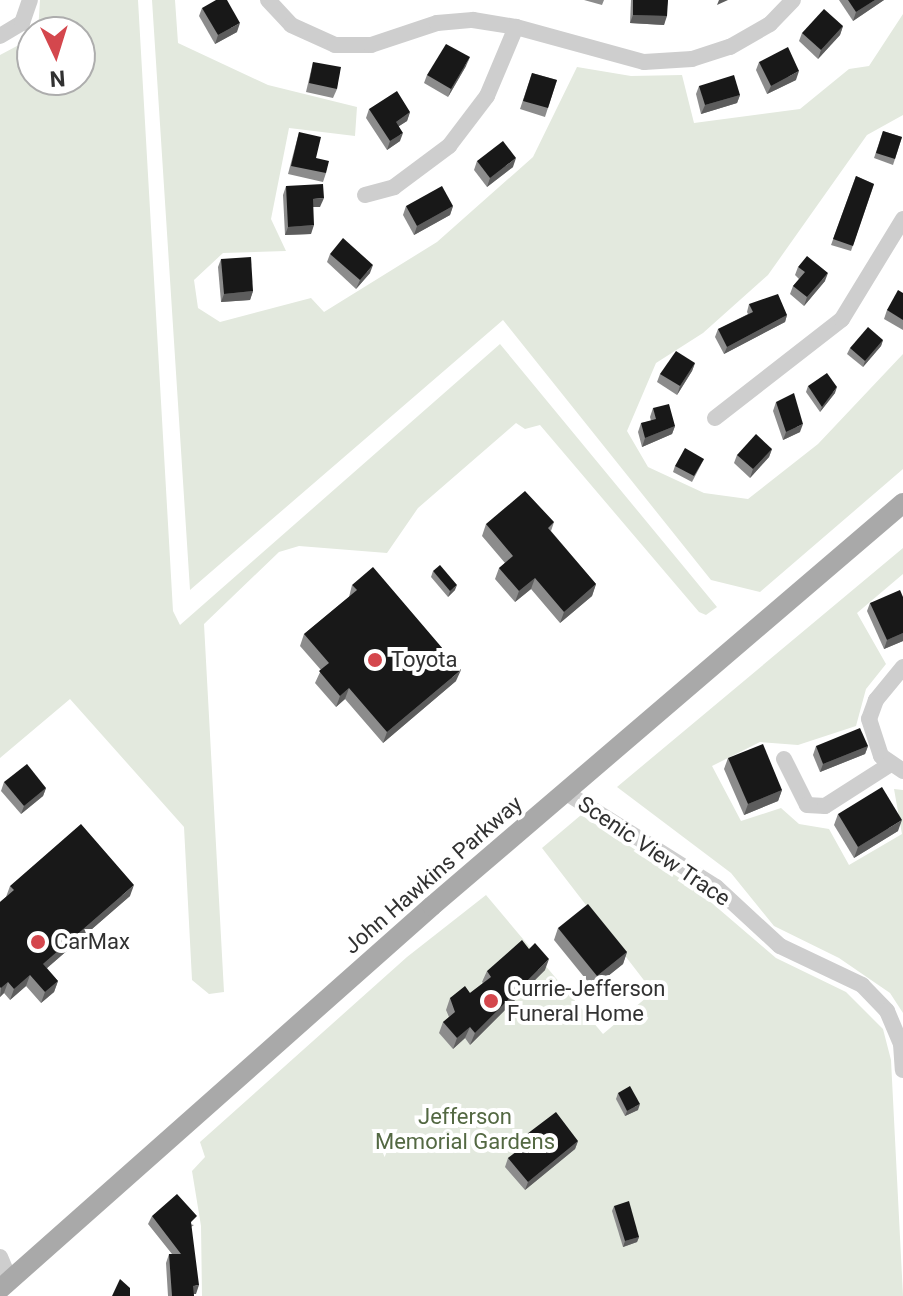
<!DOCTYPE html>
<style>
body{margin:0}
#map{position:relative;width:903px;height:1296px;overflow:hidden;background:#fff;font-family:Roboto,sans-serif}
div>[style]{position:absolute}
.green>*{inset:0;background:#e3e9de}
.minor>*{height:16px;margin:-8px;padding:0 8px;transform-origin:8px;border-radius:8px;background:#cecece}
.major>*{height:20px;margin:-10px;padding:0 10px;transform-origin:10px;border-radius:10px;background:#a9a9a9}
.wall>*{inset:0;background:#8c8c8c}
.shaded-wall>*{inset:0;background:#5d5d5d}
.building>*{inset:0;background:#181818}
.dots>*{width:22px;height:22px;translate:-50% -50%;box-sizing:border-box;border:4px solid #fff;border-radius:50%}
span{translate:-50% -50%;white-space:nowrap;text-align:center;line-height:1.15;-webkit-text-stroke:8px #fff;paint-order:stroke}
.poi-label{font-size:22px;color:#313131}
.left{translate:0 -50%;text-align:left}
.street-label{font-size:22px;color:#313131}
.park-label{font-size:22px;color:#536842}
.north{position:absolute;left:16px;top:16px;width:80px;height:80px;box-sizing:border-box;background:#fff;border:2px solid #adadad;border-radius:50%;rotate:176deg;font-size:22px;font-weight:700;line-height:32px;text-align:center;color:#313131}
.north::after{content:'';display:block;margin:auto;width:28px;height:36px;background:#d4474d;clip-path:polygon(50% 0,100% 100%,50% 72%,0 100%)}
</style>
<div id="map">
<div class="green">
<div style="clip-path:polygon(40px 0,138px 0,173px 611px,180px 625px,500px 344px,717px 607px,706px 615px,699px 612px,540px 425px,525px 429px,516px 423px,418px 508px,387px 553px,299px 546px,279px 552px,204px 624px,224px 992px,209px 994px,192px 980px,184px 827px,70px 699px,0 758px,0 55px,32px 38px,32px 80px,80px 80px,80px 32px,38px 32px)"></div>
<div style="clip-path:polygon(152px 0,175px 0,178px 43px,268px 85px,357px 107px,355px 136px,289px 128px,271px 219px,286px 251px,223px 253px,194px 280px,198px 308px,220px 322px,311px 298px,324px 312px,437px 242px,533px 157px,577px 67px,631px 76px,682px 75px,694px 123px,800px 109px,849px 69px,869px 66px,903px 14px,903px 115px,867px 135px,768px 275px,703px 333px,656px 363px,627px 431px,648px 467px,704px 493px,748px 499px,818px 444px,903px 354px,903px 469px,760px 592px,711px 580px,503px 320px,190px 590px)"></div>
<div style="clip-path:polygon(903px 548px,903px 574px,857px 613px,886px 664px,866px 689px,856px 726px,798px 745px,760px 742px,712px 766px,741px 821px,781px 808px,799px 824px,829px 829px,849px 865px,902px 834px,894px 789px,903px 790px,903px 1013px,890px 993px,839px 958px,774px 926px,731px 873px,617px 787px)"></div>
<div style="clip-path:polygon(581px 815px,692px 886px,776px 958px,846px 992px,883px 1029px,891px 1060px,903px 1296px,202px 1296px,201px 1226px,192px 1171px,205px 1157px,200px 1142px,407px 957px,486px 895px,603px 1034px,653px 992px,542px 848px)"></div>
</div>
<div class="minor">
<div style="left:268px;top:0;width:34px;rotate:47deg"></div>
<div style="left:291px;top:25px;width:48px;rotate:24.4deg"></div>
<div style="left:335px;top:45px;width:36px"></div>
<div style="left:371px;top:45px;width:70px;rotate:-18.4deg"></div>
<div style="left:437px;top:23px;width:36px;rotate:-5deg"></div>
<div style="left:473px;top:20px;width:44px;rotate:9.2deg"></div>
<div style="left:516px;top:27px;width:133px;rotate:15.3deg"></div>
<div style="left:644px;top:62px;width:48px;rotate:-3.6deg"></div>
<div style="left:692px;top:59px;width:40px;rotate:-18deg"></div>
<div style="left:730px;top:47px;width:46px;rotate:-29.9deg"></div>
<div style="left:770px;top:24px;width:33px;rotate:-46deg"></div>
<div style="left:0;top:36px;width:26px;rotate:-31deg"></div>
<div style="left:22px;top:23px;width:24px;rotate:-71deg"></div>
<div style="left:365px;top:195px;width:30px;rotate:-15deg"></div>
<div style="left:394px;top:187px;width:69px;rotate:-36.7deg"></div>
<div style="left:449px;top:146px;width:63px;rotate:-52.8deg"></div>
<div style="left:487px;top:96px;width:75px;rotate:-67.2deg"></div>
<div style="left:715px;top:418px;width:161px;rotate:-37.9deg"></div>
<div style="left:842px;top:319px;width:117px;rotate:-58.6deg"></div>
<div style="left:903px;top:667px;width:43px;rotate:129.3deg"></div>
<div style="left:876px;top:700px;width:20px;rotate:110deg"></div>
<div style="left:869px;top:719px;width:39px;rotate:72deg"></div>
<div style="left:881px;top:756px;width:27px;rotate:34deg"></div>
<div style="left:784px;top:759px;width:51px;rotate:63.4deg"></div>
<div style="left:807px;top:805px;width:18px;rotate:3deg"></div>
<div style="left:825px;top:806px;width:76px;rotate:-32.6deg"></div>
<div style="left:565px;top:792px;width:178px;rotate:32.2deg"></div>
<div style="left:716px;top:887px;width:87px;rotate:42.7deg"></div>
<div style="left:780px;top:946px;width:91px;rotate:25.4deg"></div>
<div style="left:862px;top:985px;width:36px;rotate:46deg"></div>
<div style="left:887px;top:1011px;width:36px;rotate:67deg"></div>
<div style="left:901px;top:1044px;width:26px;rotate:86deg"></div>
<div style="left:0;top:1257px;width:25px;rotate:67deg"></div>
</div>
<div class="major">
<div style="left:0;top:1289px;width:577px;rotate:-41.56deg"></div>
<div style="left:432px;top:906px;width:620px;rotate:-40.55deg"></div>
</div>
<div class="wall">
<div style="clip-path:polygon(584px 0,604px 0,602px 5px)"></div>
<div style="clip-path:polygon(631px 0,668px 0,664px 25px,630px 23px)"></div>
<div style="clip-path:polygon(839px 0,884px 0,853px 21px)"></div>
<div style="clip-path:polygon(202px 8px,237px 32px,215px 44px,199px 16px)"></div>
<div style="clip-path:polygon(843px 26px,840px 35px,818px 59px,799px 41px,802px 33px)"></div>
<div style="clip-path:polygon(313px 62px,337px 89px,333px 98px,306px 92px)"></div>
<div style="clip-path:polygon(759px 62px,796px 80px,767px 94px,756px 70px)"></div>
<div style="clip-path:polygon(466px 66px,448px 97px,424px 83px,427px 75px)"></div>
<div style="clip-path:polygon(532px 73px,557px 80px,545px 117px,520px 109px)"></div>
<div style="clip-path:polygon(699px 86px,740px 95px,737px 103px,701px 114px,696px 94px)"></div>
<div style="clip-path:polygon(369px 109px,410px 112px,407px 121px,399px 126px,400px 141px,387px 150px,366px 118px)"></div>
<div style="clip-path:polygon(883px 131px,902px 137px,893px 165px,874px 158px)"></div>
<div style="clip-path:polygon(299px 132px,326px 173px,323px 182px,288px 174px)"></div>
<div style="clip-path:polygon(477px 161px,513px 167px,487px 187px,474px 170px)"></div>
<div style="clip-path:polygon(856px 176px,874px 184px,851px 251px,831px 245px)"></div>
<div style="clip-path:polygon(286px 186px,320px 207px,313px 207px,311px 234px,285px 235px,283px 195px)"></div>
<div style="clip-path:polygon(406px 206px,453px 206px,450px 215px,414px 235px,403px 215px)"></div>
<div style="clip-path:polygon(330px 254px,370px 273px,356px 289px,327px 262px)"></div>
<div style="clip-path:polygon(221px 259px,253px 291px,250px 300px,221px 302px,218px 267px)"></div>
<div style="clip-path:polygon(798px 267px,825px 281px,804px 306px,790px 294px,793px 286px,799px 279px,795px 275px)"></div>
<div style="clip-path:polygon(903px 293px,903px 330px,884px 319px,887px 310px)"></div>
<div style="clip-path:polygon(749px 304px,787px 315px,785px 322px,724px 354px,715px 337px,718px 329px,748px 314px,747px 312px)"></div>
<div style="clip-path:polygon(883px 340px,881px 346px,863px 367px,847px 354px,850px 348px)"></div>
<div style="clip-path:polygon(695px 363px,692px 371px,677px 395px,657px 382px,660px 374px)"></div>
<div style="clip-path:polygon(808px 386px,835px 393px,820px 412px,806px 392px)"></div>
<div style="clip-path:polygon(776px 402px,800px 432px,783px 440px,773px 411px)"></div>
<div style="clip-path:polygon(653px 408px,675px 426px,672px 434px,642px 447px,638px 432px,641px 423px,651px 421px,650px 417px)"></div>
<div style="clip-path:polygon(772px 449px,769px 457px,750px 478px,734px 463px,737px 455px)"></div>
<div style="clip-path:polygon(704px 459px,692px 482px,673px 472px,675px 466px)"></div>
<div style="clip-path:polygon(554px 522px,551px 531px,596px 584px,592px 596px,560px 623px,531px 589px,515px 602px,495px 579px,499px 568px,505px 563px,482px 536px,486px 524px)"></div>
<div style="clip-path:polygon(433px 571px,455px 590px,448px 597px,431px 577px)"></div>
<div style="clip-path:polygon(352px 585px,456px 681px,383px 743px,345px 699px,336px 707px,315px 683px,321px 670px,300px 646px,304px 634px,349px 597px)"></div>
<div style="clip-path:polygon(903px 597px,903px 641px,884px 649px,867px 611px,870px 603px)"></div>
<div style="clip-path:polygon(816px 746px,868px 746px,865px 754px,820px 772px,813px 755px)"></div>
<div style="clip-path:polygon(728px 758px,782px 790px,778px 801px,744px 815px,724px 769px)"></div>
<div style="clip-path:polygon(4px 782px,46px 788px,43px 796px,21px 814px,1px 791px)"></div>
<div style="clip-path:polygon(838px 814px,898px 831px,854px 858px,834px 825px)"></div>
<div style="clip-path:polygon(10px 886px,130px 896px,47px 968px,58px 981px,54px 992px,41px 1003px,26px 986px,10px 1000px,4px 993px,0 997px,0 902px,6px 897px)"></div>
<div style="clip-path:polygon(558px 928px,627px 952px,623px 964px,593px 988px,554px 940px)"></div>
<div style="clip-path:polygon(545px 970px,470px 1045px,465px 1038px,453px 1049px,439px 1033px,443px 1022px,449px 1017px,446px 1010px,450px 998px,470px 993px,483px 983px,482px 982px,487px 971px)"></div>
<div style="clip-path:polygon(618px 1093px,638px 1110px,625px 1116px,616px 1099px)"></div>
<div style="clip-path:polygon(523px 1137px,578px 1141px,575px 1149px,525px 1190px,505px 1167px,508px 1158px,522px 1147px,520px 1145px)"></div>
<div style="clip-path:polygon(614px 1206px,639px 1237px,637px 1242px,623px 1247px,612px 1211px)"></div>
<div style="clip-path:polygon(152px 1216px,194px 1225px,191px 1227px,196px 1294px,194px 1294px,194px 1296px,168px 1296px,166px 1263px,169px 1254px,172px 1254px,148px 1224px)"></div>
</div>
<div class="shaded-wall">
<div style="clip-path:polygon(719px 0,728px 0,717px 5px)"></div>
<div style="clip-path:polygon(875px 0,884px 0,853px 21px,856px 12px)"></div>
<div style="clip-path:polygon(633px 15px,667px 16px,664px 25px,630px 23px)"></div>
<div style="clip-path:polygon(240px 23px,237px 32px,215px 44px,218px 35px)"></div>
<div style="clip-path:polygon(843px 26px,840px 35px,818px 59px,821px 50px)"></div>
<div style="clip-path:polygon(470px 57px,466px 66px,448px 97px,451px 89px)"></div>
<div style="clip-path:polygon(799px 71px,796px 80px,767px 94px,771px 86px)"></div>
<div style="clip-path:polygon(740px 95px,737px 103px,701px 114px,705px 105px)"></div>
<div style="clip-path:polygon(410px 112px,407px 121px,393px 130px,396px 122px)"></div>
<div style="clip-path:polygon(403px 133px,400px 141px,387px 150px,390px 141px)"></div>
<div style="clip-path:polygon(516px 158px,513px 167px,487px 187px,490px 178px)"></div>
<div style="clip-path:polygon(324px 198px,320px 207px,310px 207px,313px 199px)"></div>
<div style="clip-path:polygon(453px 206px,450px 215px,414px 235px,417px 226px)"></div>
<div style="clip-path:polygon(314px 225px,311px 234px,285px 235px,288px 227px)"></div>
<div style="clip-path:polygon(373px 265px,370px 273px,356px 289px,360px 280px)"></div>
<div style="clip-path:polygon(828px 273px,825px 281px,804px 306px,807px 297px)"></div>
<div style="clip-path:polygon(253px 291px,250px 300px,221px 302px,224px 294px)"></div>
<div style="clip-path:polygon(787px 315px,785px 322px,724px 354px,727px 347px)"></div>
<div style="clip-path:polygon(883px 340px,881px 346px,863px 367px,865px 361px)"></div>
<div style="clip-path:polygon(695px 363px,692px 371px,677px 395px,680px 386px)"></div>
<div style="clip-path:polygon(837px 387px,835px 393px,820px 412px,822px 407px)"></div>
<div style="clip-path:polygon(803px 424px,800px 432px,783px 440px,786px 432px)"></div>
<div style="clip-path:polygon(675px 426px,672px 434px,642px 447px,645px 438px)"></div>
<div style="clip-path:polygon(772px 449px,769px 457px,750px 478px,753px 469px)"></div>
<div style="clip-path:polygon(535px 578px,531px 589px,515px 602px,519px 591px)"></div>
<div style="clip-path:polygon(596px 584px,592px 596px,560px 623px,564px 612px)"></div>
<div style="clip-path:polygon(457px 585px,455px 590px,448px 597px,450px 591px)"></div>
<div style="clip-path:polygon(903px 633px,903px 641px,884px 649px,887px 640px)"></div>
<div style="clip-path:polygon(461px 670px,456px 681px,383px 743px,387px 732px)"></div>
<div style="clip-path:polygon(349px 688px,345px 699px,336px 707px,340px 696px)"></div>
<div style="clip-path:polygon(868px 746px,865px 754px,820px 772px,823px 764px)"></div>
<div style="clip-path:polygon(46px 788px,43px 796px,21px 814px,24px 806px)"></div>
<div style="clip-path:polygon(782px 790px,778px 801px,744px 815px,748px 804px)"></div>
<div style="clip-path:polygon(902px 820px,898px 831px,854px 858px,858px 847px)"></div>
<div style="clip-path:polygon(134px 885px,130px 896px,39px 975px,43px 964px)"></div>
<div style="clip-path:polygon(627px 952px,623px 964px,593px 988px,597px 976px)"></div>
<div style="clip-path:polygon(549px 959px,545px 970px,470px 1045px,475px 1033px)"></div>
<div style="clip-path:polygon(30px 975px,26px 986px,10px 1000px,14px 989px)"></div>
<div style="clip-path:polygon(58px 981px,54px 992px,41px 1003px,45px 992px)"></div>
<div style="clip-path:polygon(8px 982px,4px 993px,0 997px,1px 988px)"></div>
<div style="clip-path:polygon(470px 1027px,465px 1038px,453px 1049px,457px 1038px)"></div>
<div style="clip-path:polygon(640px 1104px,638px 1110px,625px 1116px,627px 1111px)"></div>
<div style="clip-path:polygon(578px 1141px,575px 1149px,525px 1190px,528px 1182px)"></div>
<div style="clip-path:polygon(639px 1237px,637px 1242px,623px 1247px,625px 1241px)"></div>
<div style="clip-path:polygon(199px 1285px,196px 1294px,190px 1294px,193px 1286px)"></div>
</div>
<div class="building">
<div style="clip-path:polygon(216px 0,227px 0,240px 23px,218px 35px,202px 8px)"></div>
<div style="clip-path:polygon(633px 0,668px 0,667px 16px,633px 15px)"></div>
<div style="clip-path:polygon(848px 0,875px 0,856px 12px)"></div>
<div style="clip-path:polygon(824px 9px,843px 26px,821px 50px,802px 33px)"></div>
<div style="clip-path:polygon(446px 44px,470px 57px,451px 89px,427px 75px)"></div>
<div style="clip-path:polygon(788px 47px,799px 71px,771px 86px,759px 62px)"></div>
<div style="clip-path:polygon(313px 62px,341px 67px,337px 89px,309px 83px)"></div>
<div style="clip-path:polygon(532px 73px,557px 80px,548px 108px,523px 101px)"></div>
<div style="clip-path:polygon(734px 75px,740px 95px,705px 105px,699px 86px)"></div>
<div style="clip-path:polygon(397px 91px,410px 112px,396px 122px,403px 133px,390px 141px,369px 109px)"></div>
<div style="clip-path:polygon(883px 131px,902px 137px,895px 159px,876px 153px)"></div>
<div style="clip-path:polygon(299px 132px,321px 137px,316px 158px,329px 161px,326px 173px,291px 166px)"></div>
<div style="clip-path:polygon(503px 141px,516px 158px,490px 178px,477px 161px)"></div>
<div style="clip-path:polygon(856px 176px,874px 184px,853px 246px,833px 239px)"></div>
<div style="clip-path:polygon(323px 184px,324px 198px,313px 199px,314px 225px,288px 227px,286px 186px)"></div>
<div style="clip-path:polygon(442px 186px,453px 206px,417px 226px,406px 206px)"></div>
<div style="clip-path:polygon(343px 238px,373px 265px,360px 280px,330px 254px)"></div>
<div style="clip-path:polygon(807px 256px,828px 273px,807px 297px,793px 286px,805px 272px,798px 267px)"></div>
<div style="clip-path:polygon(251px 257px,253px 291px,224px 294px,221px 259px)"></div>
<div style="clip-path:polygon(898px 290px,903px 293px,903px 320px,887px 310px)"></div>
<div style="clip-path:polygon(778px 294px,787px 315px,727px 347px,718px 329px,753px 312px,749px 304px)"></div>
<div style="clip-path:polygon(868px 327px,883px 340px,865px 361px,850px 348px)"></div>
<div style="clip-path:polygon(676px 351px,695px 363px,680px 386px,660px 374px)"></div>
<div style="clip-path:polygon(827px 373px,837px 387px,822px 407px,808px 386px)"></div>
<div style="clip-path:polygon(794px 393px,803px 424px,786px 432px,776px 402px)"></div>
<div style="clip-path:polygon(669px 404px,675px 426px,645px 438px,641px 423px,656px 419px,653px 408px)"></div>
<div style="clip-path:polygon(756px 434px,772px 449px,753px 469px,737px 455px)"></div>
<div style="clip-path:polygon(685px 448px,704px 459px,694px 476px,675px 466px)"></div>
<div style="clip-path:polygon(525px 491px,554px 522px,548px 528px,596px 584px,564px 612px,535px 578px,519px 591px,499px 568px,513px 556px,486px 524px)"></div>
<div style="clip-path:polygon(440px 565px,457px 585px,450px 591px,433px 571px)"></div>
<div style="clip-path:polygon(373px 567px,461px 670px,387px 732px,349px 688px,340px 696px,319px 671px,329px 663px,304px 634px,357px 590px,352px 585px)"></div>
<div style="clip-path:polygon(900px 590px,903px 597px,903px 633px,887px 640px,870px 603px)"></div>
<div style="clip-path:polygon(860px 728px,868px 746px,823px 764px,816px 746px)"></div>
<div style="clip-path:polygon(763px 744px,782px 790px,748px 804px,728px 758px)"></div>
<div style="clip-path:polygon(27px 764px,46px 788px,24px 806px,4px 782px)"></div>
<div style="clip-path:polygon(882px 787px,902px 820px,858px 847px,838px 814px)"></div>
<div style="clip-path:polygon(81px 824px,134px 885px,43px 964px,58px 981px,45px 992px,30px 975px,14px 989px,8px 982px,1px 988px,0 987px,0 902px,14px 890px,10px 886px)"></div>
<div style="clip-path:polygon(588px 904px,627px 952px,597px 976px,558px 928px)"></div>
<div style="clip-path:polygon(522px 940px,529px 949px,535px 943px,549px 959px,475px 1033px,470px 1027px,457px 1038px,443px 1022px,455px 1012px,450px 998px,465px 986px,470px 993px,491px 977px,487px 971px)"></div>
<div style="clip-path:polygon(630px 1086px,640px 1104px,627px 1111px,618px 1093px)"></div>
<div style="clip-path:polygon(556px 1112px,578px 1141px,528px 1182px,508px 1158px,528px 1143px,523px 1137px)"></div>
<div style="clip-path:polygon(177px 1194px,197px 1216px,191px 1222px,199px 1285px,193px 1286px,194px 1296px,172px 1296px,169px 1254px,181px 1254px,152px 1216px)"></div>
<div style="clip-path:polygon(629px 1201px,639px 1237px,625px 1241px,614px 1206px)"></div>
<div style="clip-path:polygon(120px 1279px,130px 1288px,130px 1296px,112px 1296px)"></div>
</div>
<div class="dots">
<div style="left:375px;top:660px;background:#d4474d"></div>
<div style="left:38px;top:942px;background:#d4474d"></div>
<div style="left:491px;top:1001px;background:#d4474d"></div>
</div>
<div class="poi-label">
<span class="left" style="left:391px;top:660px">Toyota</span>
<span class="left" style="left:54px;top:942px">CarMax</span>
<span class="left" style="left:507px;top:1001px">Currie-Jefferson<br>Funeral Home</span>
</div>
<div class="street-label">
<span style="left:654px;top:851px;rotate:34deg">Scenic View Trace</span>
<span style="left:433px;top:875px;rotate:-41deg">John Hawkins Parkway</span>
</div>
<div class="park-label">
<span style="left:465px;top:1129px">Jefferson<br>Memorial Gardens</span>
</div>
<div class="north">N</div>
</div>
